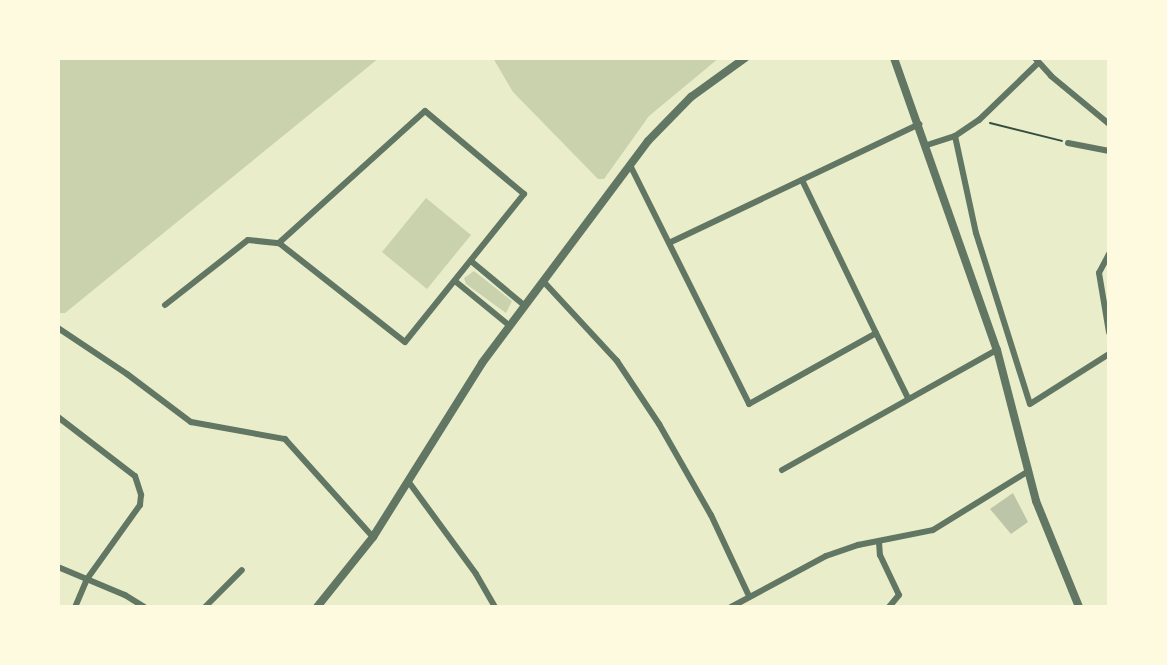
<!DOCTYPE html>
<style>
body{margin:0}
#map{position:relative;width:1167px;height:665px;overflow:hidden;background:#e9edc9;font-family:"Asap Condensed",sans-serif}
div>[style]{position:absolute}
.green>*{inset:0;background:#cad2ad}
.building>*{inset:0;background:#bcc5a7}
.path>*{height:2px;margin:-1px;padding:0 1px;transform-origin:1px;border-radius:1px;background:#344e41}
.minor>*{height:6px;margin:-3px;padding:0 3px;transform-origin:3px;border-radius:3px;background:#617663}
.tertiary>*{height:8px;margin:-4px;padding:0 4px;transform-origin:4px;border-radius:4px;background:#617663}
span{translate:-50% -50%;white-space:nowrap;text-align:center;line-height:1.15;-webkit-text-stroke:8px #fefae0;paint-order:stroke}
.frame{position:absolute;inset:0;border:60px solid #fefae0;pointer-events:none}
</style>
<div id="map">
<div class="green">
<div style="clip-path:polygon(58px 58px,379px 58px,65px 313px,58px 313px)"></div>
<div style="clip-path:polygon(493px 58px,719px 58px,649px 116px,604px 179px,598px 179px,513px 92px)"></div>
<div style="clip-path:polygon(426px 198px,471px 235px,427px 289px,382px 252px)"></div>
<div style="clip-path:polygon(474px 271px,512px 301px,506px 313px,466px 284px,464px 278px)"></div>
</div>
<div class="building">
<div style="clip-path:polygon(1013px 493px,1028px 522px,1011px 534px,990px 509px)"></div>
</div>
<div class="path">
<div style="left:990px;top:123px;width:74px;rotate:14deg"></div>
</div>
<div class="minor">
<div style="left:1035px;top:58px;width:24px;rotate:48deg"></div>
<div style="left:1051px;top:76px;width:75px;rotate:39.6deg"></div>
<div style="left:955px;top:136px;width:99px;rotate:77.8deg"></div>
<div style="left:976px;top:233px;width:179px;rotate:72.5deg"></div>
<div style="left:1030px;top:404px;width:93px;rotate:-32.3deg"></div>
<div style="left:1068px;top:143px;width:42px;rotate:11deg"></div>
<div style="left:927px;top:145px;width:29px;rotate:-18deg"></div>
<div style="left:955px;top:136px;width:29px;rotate:-34deg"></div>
<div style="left:979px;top:120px;width:81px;rotate:-44deg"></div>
<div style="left:630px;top:165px;width:267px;rotate:63.5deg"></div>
<div style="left:749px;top:404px;width:145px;rotate:-29.2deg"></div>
<div style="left:876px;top:333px;width:170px;rotate:-115.8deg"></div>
<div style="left:671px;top:242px;width:275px;rotate:-25.4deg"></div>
<div style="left:1109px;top:254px;width:21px;rotate:118deg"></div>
<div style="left:1099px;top:273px;width:60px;rotate:80.4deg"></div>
<div style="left:471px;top:261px;width:70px;rotate:39.8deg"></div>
<div style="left:455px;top:281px;width:71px;rotate:39.3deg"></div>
<div style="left:543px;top:281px;width:109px;rotate:47.2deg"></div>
<div style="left:617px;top:361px;width:76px;rotate:56.3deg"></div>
<div style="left:659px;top:424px;width:105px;rotate:60.3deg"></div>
<div style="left:711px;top:515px;width:89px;rotate:64.9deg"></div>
<div style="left:165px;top:305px;width:105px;rotate:-38.1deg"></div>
<div style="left:248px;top:240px;width:31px;rotate:6deg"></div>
<div style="left:279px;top:243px;width:160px;rotate:38.2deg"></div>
<div style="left:405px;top:342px;width:190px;rotate:-51.2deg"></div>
<div style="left:524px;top:194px;width:129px;rotate:-140deg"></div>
<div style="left:425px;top:111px;width:197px;rotate:137.9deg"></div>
<div style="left:58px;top:328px;width:83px;rotate:33.7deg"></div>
<div style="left:127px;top:374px;width:80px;rotate:36.9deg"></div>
<div style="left:191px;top:422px;width:96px;rotate:10.3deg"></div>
<div style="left:285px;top:439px;width:132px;rotate:48.1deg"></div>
<div style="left:876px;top:333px;width:72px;rotate:63.8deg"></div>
<div style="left:58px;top:417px;width:97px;rotate:37.5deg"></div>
<div style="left:135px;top:476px;width:20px;rotate:72deg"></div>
<div style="left:141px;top:495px;width:10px;rotate:96deg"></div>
<div style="left:140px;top:505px;width:91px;rotate:125.6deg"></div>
<div style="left:87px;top:579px;width:30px;rotate:113deg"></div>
<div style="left:782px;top:470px;width:246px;rotate:-29.2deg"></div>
<div style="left:408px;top:481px;width:115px;rotate:53.8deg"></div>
<div style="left:476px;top:574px;width:38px;rotate:60deg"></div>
<div style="left:879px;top:542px;width:13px;rotate:86deg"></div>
<div style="left:880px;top:555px;width:44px;rotate:64.6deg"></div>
<div style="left:899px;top:595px;width:16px;rotate:130deg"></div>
<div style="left:58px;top:567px;width:73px;rotate:22.7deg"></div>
<div style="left:125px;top:595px;width:22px;rotate:32deg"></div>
<div style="left:205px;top:607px;width:52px;rotate:-45deg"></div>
<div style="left:731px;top:607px;width:108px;rotate:-28.2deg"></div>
<div style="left:826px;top:556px;width:34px;rotate:-19deg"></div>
<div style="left:858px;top:545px;width:76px;rotate:-11.3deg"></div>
<div style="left:933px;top:530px;width:110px;rotate:-31.7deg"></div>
</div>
<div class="tertiary">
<div style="left:894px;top:58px;width:310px;rotate:70.6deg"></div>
<div style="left:997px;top:350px;width:156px;rotate:75.5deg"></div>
<div style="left:1036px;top:501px;width:114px;rotate:67.9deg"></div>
<div style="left:317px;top:607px;width:90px;rotate:-51.3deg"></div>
<div style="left:373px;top:537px;width:205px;rotate:-57.9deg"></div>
<div style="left:482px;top:363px;width:277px;rotate:-53.2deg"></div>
<div style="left:648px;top:141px;width:62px;rotate:-45.7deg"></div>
<div style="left:691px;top:97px;width:67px;rotate:-35.8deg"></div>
</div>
<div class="frame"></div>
</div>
